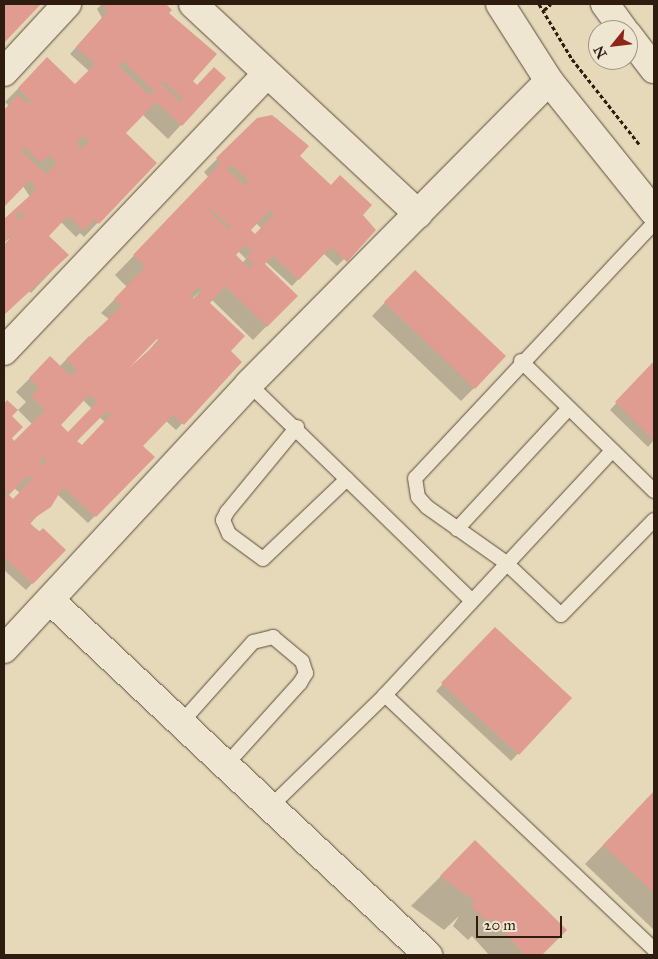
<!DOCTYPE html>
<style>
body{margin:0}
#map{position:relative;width:658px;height:959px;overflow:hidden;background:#e6d9b9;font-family:"IM FELL Great Primer",serif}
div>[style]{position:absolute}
.shadow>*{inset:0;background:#0003}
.building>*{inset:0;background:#e09c90}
.path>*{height:3px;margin-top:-1.5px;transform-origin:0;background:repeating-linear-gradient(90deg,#2e1c0f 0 4px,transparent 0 6.5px)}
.roads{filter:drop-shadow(0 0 1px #5c4b3a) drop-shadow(0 0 1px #5c4b3a)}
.lane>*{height:14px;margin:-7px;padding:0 7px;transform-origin:7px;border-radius:7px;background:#efe6d2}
.street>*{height:28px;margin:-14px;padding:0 14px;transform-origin:14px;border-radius:14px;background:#efe6d2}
.secondary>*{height:28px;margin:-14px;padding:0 14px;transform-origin:14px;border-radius:14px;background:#efe6d2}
span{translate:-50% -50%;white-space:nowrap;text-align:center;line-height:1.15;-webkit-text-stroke:5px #efe6d2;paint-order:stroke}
.frame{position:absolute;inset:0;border:5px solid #2e1c0f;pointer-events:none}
.north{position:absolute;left:588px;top:20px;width:50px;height:50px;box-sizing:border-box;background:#efe6d2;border:1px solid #a29584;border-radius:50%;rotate:241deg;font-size:14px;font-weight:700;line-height:20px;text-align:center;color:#2e1c0f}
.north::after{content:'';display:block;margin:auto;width:18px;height:22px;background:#8f2418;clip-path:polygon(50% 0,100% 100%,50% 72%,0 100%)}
.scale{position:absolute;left:476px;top:916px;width:86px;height:22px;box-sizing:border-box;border:2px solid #2e1c0f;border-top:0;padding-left:6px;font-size:15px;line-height:18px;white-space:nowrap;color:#2e1c0f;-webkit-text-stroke:4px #efe6d2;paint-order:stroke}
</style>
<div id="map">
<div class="shadow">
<div style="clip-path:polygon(4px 4px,40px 4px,4px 41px)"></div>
<div style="clip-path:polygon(102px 4px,164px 4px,171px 10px,163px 18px,192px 81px,197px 86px,224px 78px,168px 139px,142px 114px,124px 133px,155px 163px,84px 237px,80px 233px,76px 237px,61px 222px,47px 236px,67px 255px,31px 293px,27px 289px,4px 313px,4px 245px,10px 238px,4px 241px,4px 221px,30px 197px,23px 186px,4px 205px,4px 111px,9px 106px,5px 102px,47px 59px,75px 86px,89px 71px,70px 54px,102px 18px,97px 9px)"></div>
<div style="clip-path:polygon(evenodd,276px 118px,307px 146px,298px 156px,374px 230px,337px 266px,323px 253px,292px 286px,266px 262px,263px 264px,296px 296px,253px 340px,211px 299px,208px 303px,229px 351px,240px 362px,176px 430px,166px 421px,141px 446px,153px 457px,88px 523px,57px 494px,30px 524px,63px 549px,26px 590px,4px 570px,4px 406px,7px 402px,10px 439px,14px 442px,32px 424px,18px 410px,26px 402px,16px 392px,50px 358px,59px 367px,89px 336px,93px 339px,110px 320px,101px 313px,127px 287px,115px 275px,209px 178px,204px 172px,257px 119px,276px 118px,256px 223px,262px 229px,255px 236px,249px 230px,256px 223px,276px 118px,238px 251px,246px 259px,242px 263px,234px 256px,238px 251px,276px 118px,201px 290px,131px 371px,127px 368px,186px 305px,201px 290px,276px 118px,83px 400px,92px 409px,68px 434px,59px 425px,83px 400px,276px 118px,99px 417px,105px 422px,82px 447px,76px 442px,99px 417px,276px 118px,14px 488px,20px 493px,13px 501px,7px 495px,14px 488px)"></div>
<div style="clip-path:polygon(415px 271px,474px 388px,461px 401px,372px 316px)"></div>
<div style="clip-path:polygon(654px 362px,654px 440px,648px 447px,610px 410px)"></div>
<div style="clip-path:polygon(495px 628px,570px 698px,511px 761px,436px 691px)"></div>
<div style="clip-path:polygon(654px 792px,654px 930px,585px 864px)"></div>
<div style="clip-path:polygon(445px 872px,565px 930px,540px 955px,489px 955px,472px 936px,468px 940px,453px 926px,459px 916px,444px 930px,411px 906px)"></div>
</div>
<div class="building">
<div style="clip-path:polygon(4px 4px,41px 4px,4px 43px)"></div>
<div style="clip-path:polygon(evenodd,103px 4px,166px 4px,172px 10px,169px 13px,217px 54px,193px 81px,197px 85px,214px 67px,226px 78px,182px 126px,156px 102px,126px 133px,157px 163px,99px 224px,94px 220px,84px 231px,68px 216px,49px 236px,69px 255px,5px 314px,4px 245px,22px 226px,4px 243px,4px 219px,36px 190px,30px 180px,4px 207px,4px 110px,18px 95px,28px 104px,31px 101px,18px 88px,47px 57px,75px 84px,95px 64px,76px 47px,108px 11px,103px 4px,123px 61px,154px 91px,149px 95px,119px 66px,123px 61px,103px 4px,164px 81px,183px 99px,180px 102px,161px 83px,164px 81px,103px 4px,83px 136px,89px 142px,82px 149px,76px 143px,83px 136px,103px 4px,24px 147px,41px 163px,49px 155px,57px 163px,46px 174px,21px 151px,24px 147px,103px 4px,22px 211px,25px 214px,19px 220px,15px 216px,22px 211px)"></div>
<div style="clip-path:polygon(evenodd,272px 115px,309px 146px,300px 156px,331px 185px,340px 175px,372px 205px,363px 215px,376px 230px,347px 262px,331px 247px,299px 280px,273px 256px,265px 264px,298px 296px,267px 327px,225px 286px,210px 303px,245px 336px,231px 351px,242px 362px,184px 425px,173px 415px,143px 446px,155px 457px,96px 517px,63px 487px,51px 507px,33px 519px,30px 523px,39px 532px,43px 528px,66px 550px,33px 584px,4px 557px,4px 498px,8px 494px,4px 491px,4px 404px,7px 400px,18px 410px,12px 416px,23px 427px,12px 438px,14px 441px,45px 410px,31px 396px,39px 388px,29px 378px,50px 356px,71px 376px,77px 370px,66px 359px,122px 306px,114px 299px,145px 267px,133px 255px,221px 163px,216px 158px,257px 118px,272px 115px,232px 165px,249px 181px,244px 185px,227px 169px,232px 165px,272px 115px,211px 209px,231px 228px,229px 230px,209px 211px,211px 209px,272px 115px,270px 210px,274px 214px,255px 234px,251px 230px,270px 210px,272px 115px,245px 245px,252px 252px,246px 257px,253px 264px,249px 268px,236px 255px,245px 245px,272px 115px,198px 287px,202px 291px,194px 299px,190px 295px,198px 287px,272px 115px,157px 339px,159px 341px,129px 368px,157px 339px,272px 115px,90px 394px,97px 402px,68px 432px,61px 425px,90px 394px,272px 115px,107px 411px,111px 414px,82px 445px,77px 441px,107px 411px,272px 115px,44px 457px,47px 460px,41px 466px,39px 464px,44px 457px,272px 115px,28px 475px,32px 479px,13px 499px,9px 495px,28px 475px)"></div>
<div style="clip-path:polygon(415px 270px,506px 356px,475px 389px,384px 302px)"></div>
<div style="clip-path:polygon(654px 361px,654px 440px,615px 402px)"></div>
<div style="clip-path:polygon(495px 627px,572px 698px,519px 755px,441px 683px)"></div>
<div style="clip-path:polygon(654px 791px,654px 893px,603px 845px)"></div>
<div style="clip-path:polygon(475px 840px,567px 930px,542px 955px,525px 955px,492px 918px,488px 922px,471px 906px,475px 901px,440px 876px)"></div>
</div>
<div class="path">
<div style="left:539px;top:4px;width:64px;rotate:59deg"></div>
<div style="left:572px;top:59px;width:110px;rotate:51.7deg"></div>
<div style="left:544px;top:10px;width:9px;rotate:-41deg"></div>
</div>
<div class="roads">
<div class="lane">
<div style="left:654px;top:223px;width:349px;rotate:133.1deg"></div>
<div style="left:415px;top:478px;width:19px;rotate:81deg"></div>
<div style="left:418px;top:497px;width:13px;rotate:48deg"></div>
<div style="left:427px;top:507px;width:95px;rotate:35.2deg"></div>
<div style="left:505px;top:562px;width:77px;rotate:43.4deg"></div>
<div style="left:561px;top:615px;width:133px;rotate:-45.6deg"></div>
<div style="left:521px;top:361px;width:186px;rotate:44.3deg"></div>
<div style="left:249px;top:384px;width:310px;rotate:44.2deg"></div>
<div style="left:297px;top:427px;width:110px;rotate:129.5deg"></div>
<div style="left:227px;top:512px;width:9px;rotate:117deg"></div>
<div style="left:223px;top:520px;width:15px;rotate:67deg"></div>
<div style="left:229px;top:534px;width:42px;rotate:36.3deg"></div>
<div style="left:263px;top:559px;width:116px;rotate:-43.6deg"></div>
<div style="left:457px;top:529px;width:163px;rotate:-47.2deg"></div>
<div style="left:385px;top:695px;width:370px;rotate:43.4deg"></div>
<div style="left:180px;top:724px;width:110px;rotate:-48.3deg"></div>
<div style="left:253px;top:642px;width:21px;rotate:-14deg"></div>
<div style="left:273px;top:637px;width:38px;rotate:40deg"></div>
<div style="left:302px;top:661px;width:13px;rotate:72deg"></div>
<div style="left:306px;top:673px;width:12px;rotate:121deg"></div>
<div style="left:300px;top:683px;width:112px;rotate:132.1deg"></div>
<div style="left:269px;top:808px;width:162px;rotate:-44.2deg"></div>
<div style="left:385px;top:695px;width:332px;rotate:-47.1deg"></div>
</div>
<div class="street">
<div style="left:193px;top:4px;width:308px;rotate:43deg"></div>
<div style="left:4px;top:72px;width:93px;rotate:-47.2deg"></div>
<div style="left:4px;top:351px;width:382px;rotate:-46.5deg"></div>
<div style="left:50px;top:600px;width:519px;rotate:43.2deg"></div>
</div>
<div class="secondary">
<div style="left:500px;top:4px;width:91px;rotate:57.5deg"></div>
<div style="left:549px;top:81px;width:168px;rotate:51.3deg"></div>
<div style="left:605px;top:4px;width:32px;rotate:54deg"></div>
<div style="left:628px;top:35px;width:43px;rotate:52.6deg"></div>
<div style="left:4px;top:649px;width:361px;rotate:-47.2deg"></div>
<div style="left:249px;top:384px;width:426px;rotate:-45.3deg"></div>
</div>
</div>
<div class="frame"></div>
<div class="north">N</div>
<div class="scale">20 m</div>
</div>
